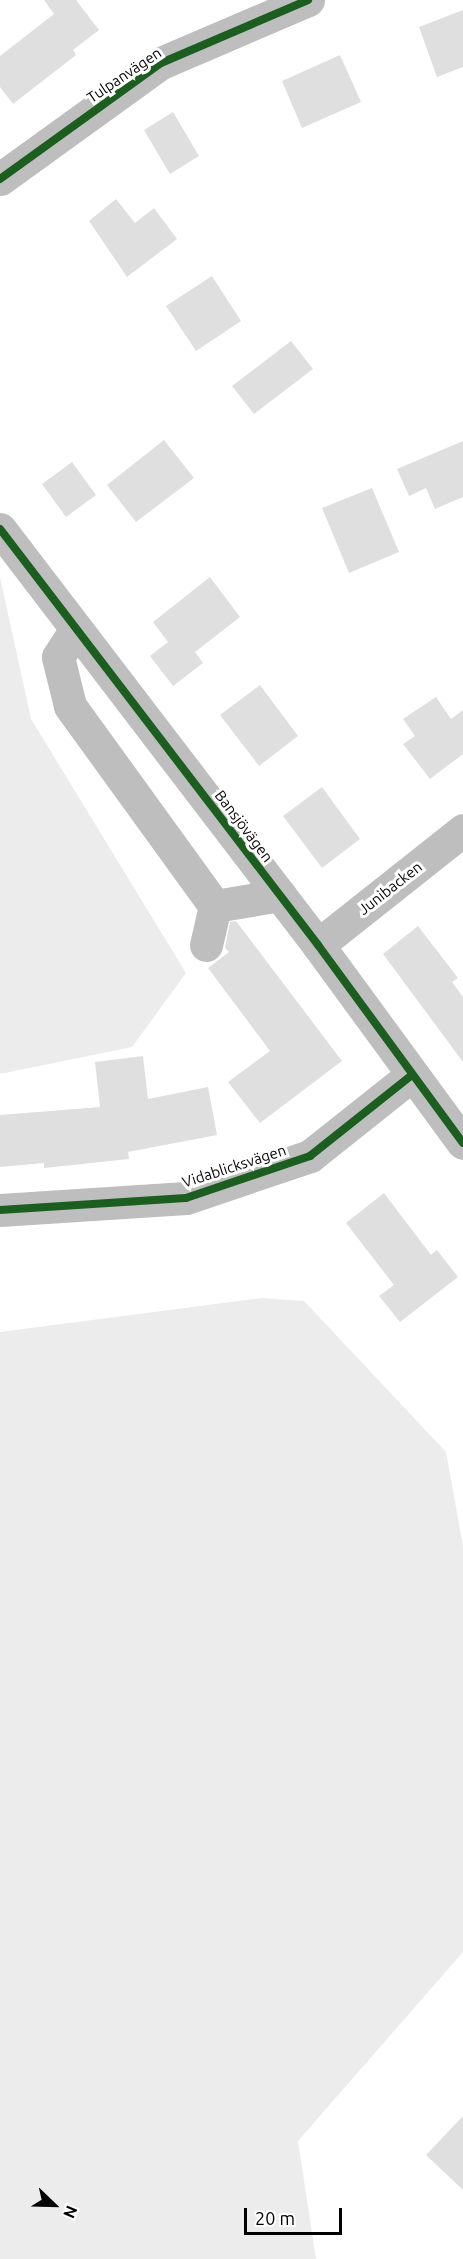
<!DOCTYPE html>
<meta charset="utf-8">
<style>
body{margin:0}
#map{position:relative;width:463px;height:2259px;overflow:hidden;background:#fff;font-family:Ubuntu,sans-serif}
div>[style]{position:absolute}
.green>*{inset:0;background:#ececec}
.building>*{inset:0;background:#dfdfdf}
.minor>*{height:33px;margin:-16.5px;padding:0 16.5px;transform-origin:16.5px;border-radius:16.5px;background:#bebebe}
.cycleway>*{height:8px;margin:-4px;padding:0 4px;transform-origin:4px;border-radius:4px;background:#1b5e20}
span{translate:-50% -50%;white-space:nowrap;text-align:center;line-height:1.15;-webkit-text-stroke:6px #fff;paint-order:stroke}
.street-label{font-size:15px;color:#000}
.north{position:absolute;left:24px;top:2175px;width:60px;height:60px;-webkit-text-stroke:4px #fff;paint-order:stroke;rotate:113deg;font-size:16px;font-weight:700;line-height:24px;text-align:center;color:#000}
.north::after{content:'';display:block;margin:auto;width:21px;height:27px;background:#000;clip-path:polygon(50% 0,100% 100%,50% 72%,0 100%)}
.scale{position:absolute;left:244px;top:2208px;width:98px;height:27px;box-sizing:border-box;border:3px solid #000;border-top:0;padding-left:8px;font-size:18px;line-height:21px;white-space:nowrap;color:#000;-webkit-text-stroke:4px #fff;paint-order:stroke}
</style>
<div id="map">
<div class="green">
<div style="clip-path:polygon(0 577px,31px 719px,186px 973px,132px 1047px,0 1074px)"></div>
<div style="clip-path:polygon(262px 1298px,304px 1301px,446px 1452px,463px 1546px,463px 1952px,298px 2141px,316px 2259px,0 2259px,0 1332px)"></div>
</div>
<div class="building">
<div style="clip-path:polygon(44px 0,76px 0,99px 30px,73px 50px,76px 55px,13px 104px,0 87px,0 56px,54px 14px)"></div>
<div style="clip-path:polygon(463px 10px,463px 67px,437px 77px,419px 27px)"></div>
<div style="clip-path:polygon(340px 55px,361px 102px,302px 128px,282px 81px)"></div>
<div style="clip-path:polygon(173px 112px,199px 156px,170px 174px,144px 130px)"></div>
<div style="clip-path:polygon(116px 199px,135px 223px,154px 208px,177px 239px,127px 277px,89px 221px)"></div>
<div style="clip-path:polygon(212px 276px,241px 321px,196px 351px,166px 306px)"></div>
<div style="clip-path:polygon(291px 341px,313px 369px,254px 414px,232px 386px)"></div>
<div style="clip-path:polygon(164px 440px,194px 478px,136px 522px,107px 485px)"></div>
<div style="clip-path:polygon(463px 441px,463px 497px,435px 509px,426px 488px,409px 496px,397px 469px)"></div>
<div style="clip-path:polygon(72px 462px,96px 495px,66px 517px,42px 484px)"></div>
<div style="clip-path:polygon(372px 488px,399px 552px,349px 573px,322px 508px)"></div>
<div style="clip-path:polygon(210px 577px,240px 617px,195px 652px,203px 663px,173px 686px,150px 656px,168px 642px,153px 622px)"></div>
<div style="clip-path:polygon(260px 685px,298px 736px,259px 766px,220px 715px)"></div>
<div style="clip-path:polygon(436px 697px,451px 719px,463px 710px,463px 754px,430px 779px,403px 744px,415px 736px,403px 719px)"></div>
<div style="clip-path:polygon(322px 787px,360px 839px,322px 868px,283px 816px)"></div>
<div style="clip-path:polygon(236px 921px,342px 1061px,260px 1123px,228px 1082px,270px 1051px,208px 968px,229px 952px,225px 948px,230px 922px)"></div>
<div style="clip-path:polygon(418px 926px,458px 978px,452px 982px,463px 997px,463px 1062px,383px 954px)"></div>
<div style="clip-path:polygon(143px 1056px,148px 1099px,208px 1087px,217px 1135px,128px 1152px,129px 1159px,44px 1168px,44px 1163px,0 1167px,0 1115px,100px 1107px,95px 1062px)"></div>
<div style="clip-path:polygon(384px 1193px,431px 1255px,437px 1250px,458px 1277px,400px 1322px,379px 1296px,394px 1285px,346px 1223px)"></div>
<div style="clip-path:polygon(463px 2116px,463px 2190px,426px 2155px)"></div>
</div>
<div class="minor">
<div style="left:0;top:179px;width:198px;rotate:-35.8deg"></div>
<div style="left:161px;top:63px;width:160px;rotate:-23.2deg"></div>
<div style="left:0;top:529px;width:524px;rotate:52.6deg"></div>
<div style="left:318px;top:945px;width:245px;rotate:53.8deg"></div>
<div style="left:76px;top:629px;width:33px;rotate:123deg"></div>
<div style="left:58px;top:657px;width:50px;rotate:76.2deg"></div>
<div style="left:70px;top:706px;width:247px;rotate:54.1deg"></div>
<div style="left:215px;top:906px;width:66px;rotate:-9.6deg"></div>
<div style="left:206px;top:945px;width:40px;rotate:-77deg"></div>
<div style="left:318px;top:945px;width:185px;rotate:-38.4deg"></div>
<div style="left:0;top:1210px;width:186px;rotate:-3.7deg"></div>
<div style="left:186px;top:1198px;width:131px;rotate:-18.7deg"></div>
<div style="left:310px;top:1156px;width:130px;rotate:-38.5deg"></div>
</div>
<div class="cycleway">
<div style="left:0;top:179px;width:198px;rotate:-35.8deg"></div>
<div style="left:161px;top:63px;width:160px;rotate:-23.2deg"></div>
<div style="left:0;top:529px;width:524px;rotate:52.6deg"></div>
<div style="left:318px;top:945px;width:245px;rotate:53.8deg"></div>
<div style="left:0;top:1210px;width:186px;rotate:-3.7deg"></div>
<div style="left:186px;top:1198px;width:131px;rotate:-18.7deg"></div>
<div style="left:310px;top:1156px;width:130px;rotate:-38.5deg"></div>
</div>
<div class="street-label">
<span style="left:124px;top:75px;rotate:-34deg">Tulpanvägen</span>
<span style="left:244px;top:826px;rotate:53deg">Bansjövägen</span>
<span style="left:390px;top:888px;rotate:-38deg">Junibacken</span>
<span style="left:234px;top:1166px;rotate:-18deg">Vidablicksvägen</span>
</div>
<div class="north">N</div>
<div class="scale">20 m</div>
</div>
